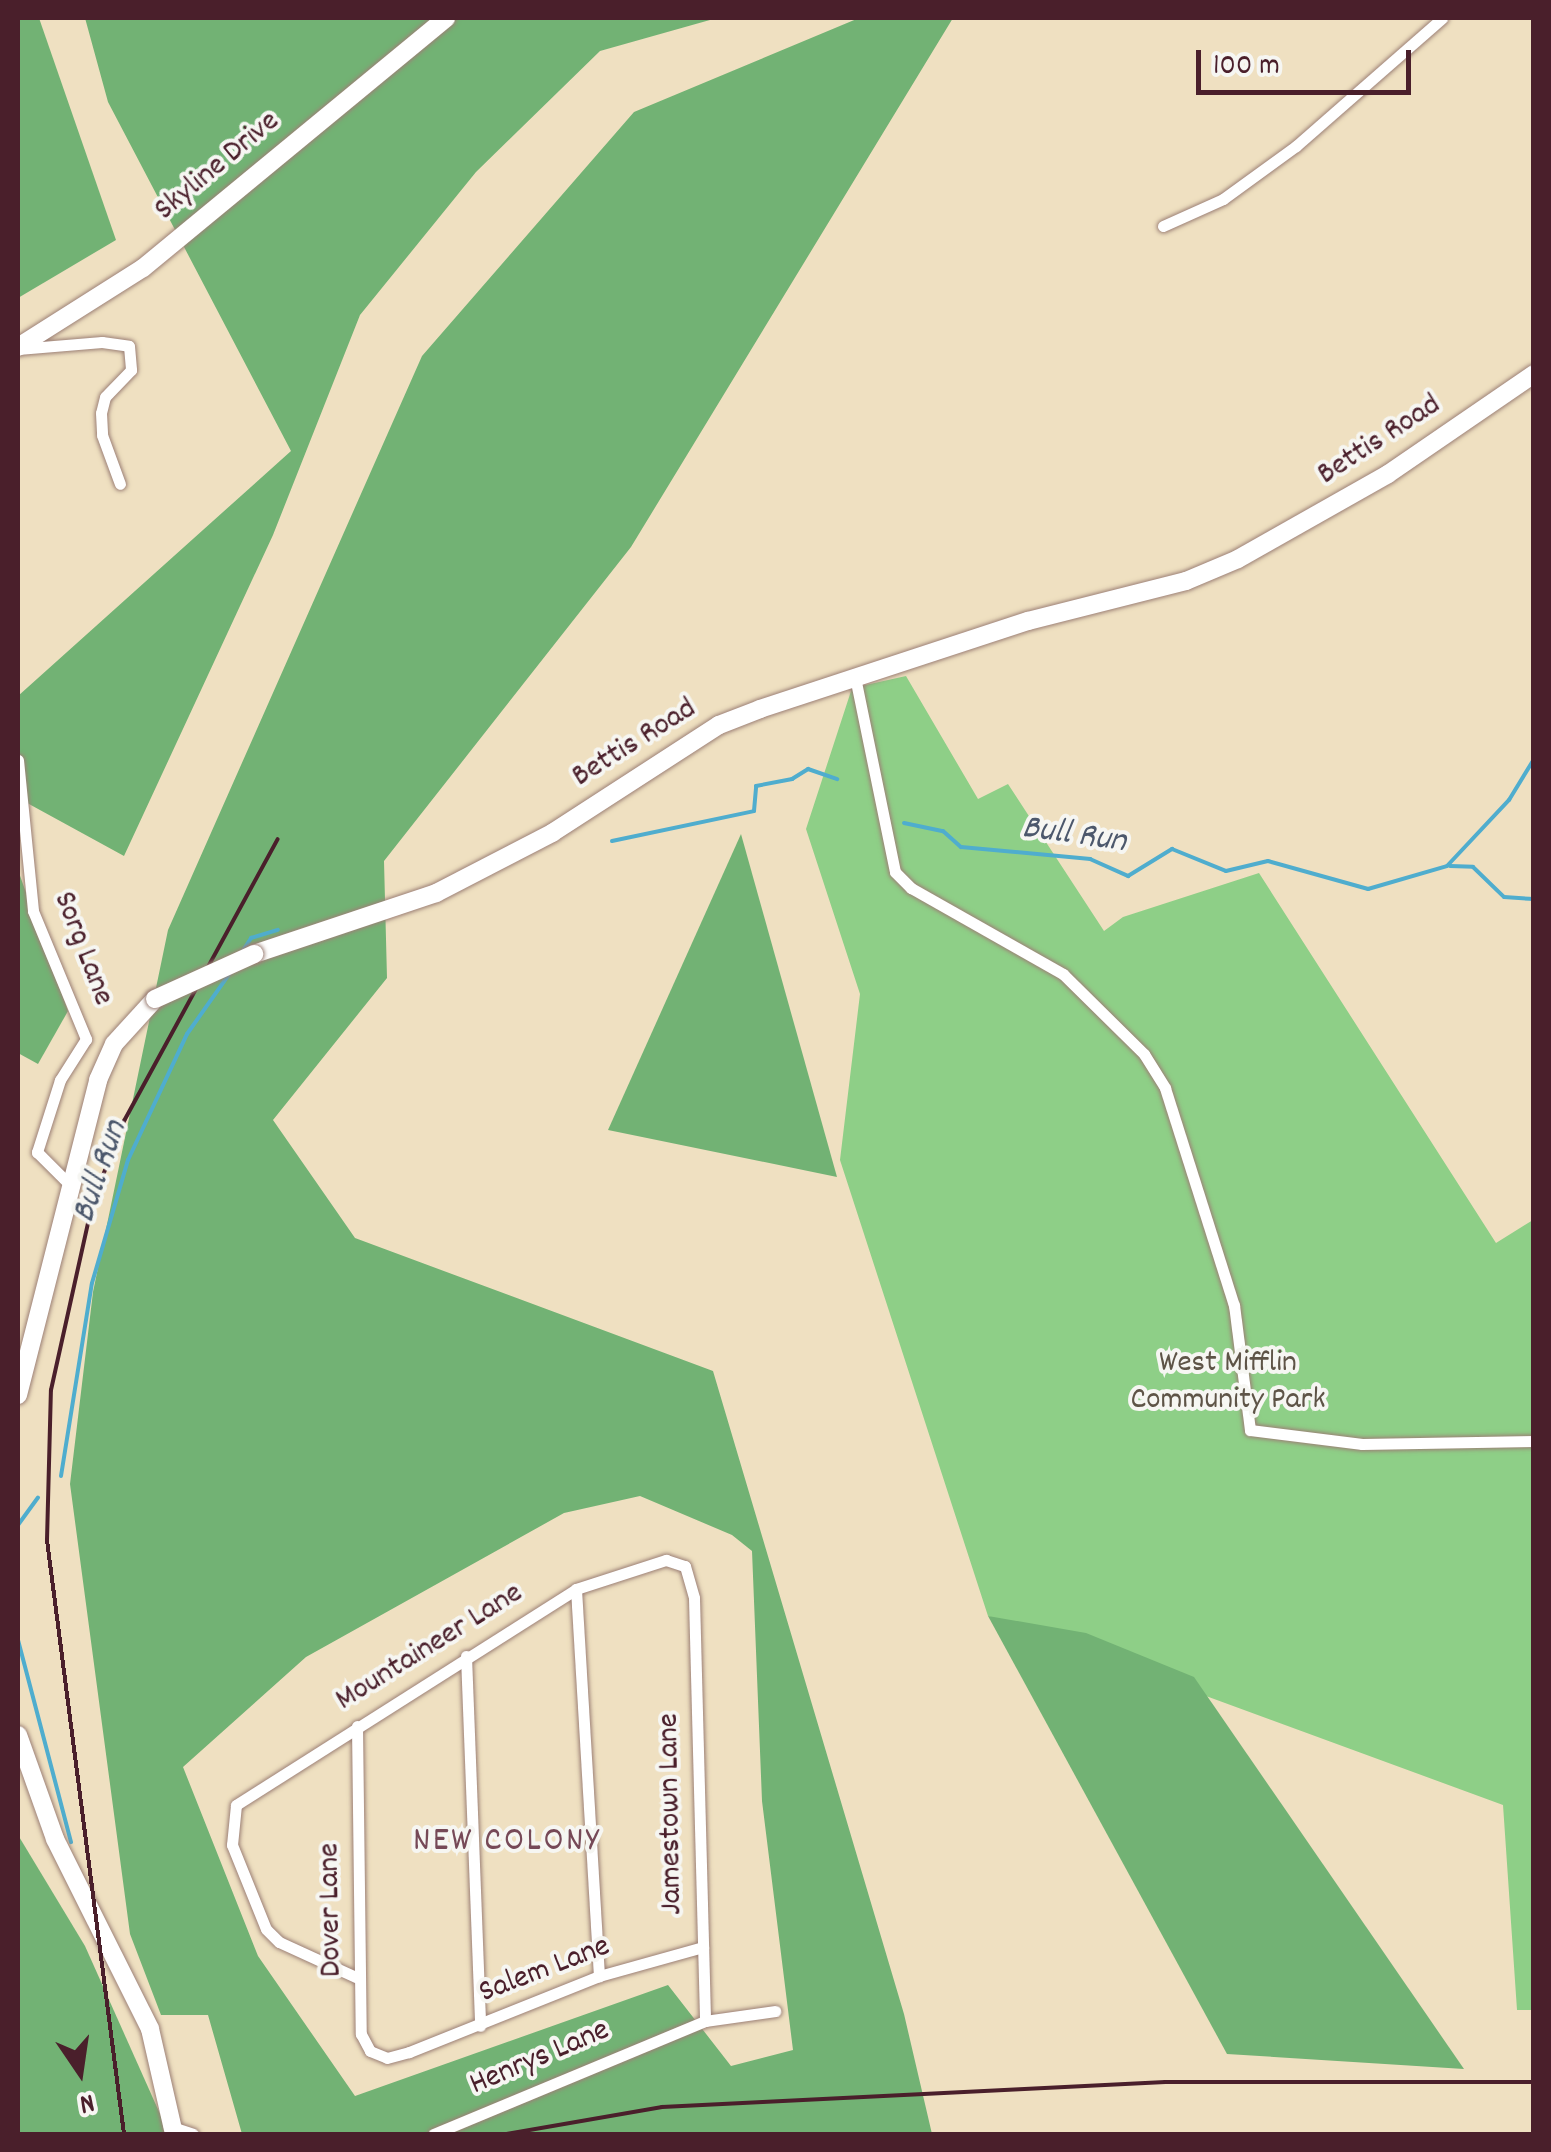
<!DOCTYPE html>
<style>
body{margin:0}
#map{position:relative;width:1551px;height:2152px;overflow:hidden;background:#efe0c1;font-family:Dekko,sans-serif}
div>[style]{position:absolute}
.green>*{inset:0;background:#8ecf87}
.forest>*{inset:0;background:#72b274}
.stream>*{height:4px;margin:-2px;padding:0 2px;transform-origin:2px;border-radius:2px;background:#4fadce}
.roads{filter:drop-shadow(0 0 2px #9c8076) drop-shadow(0 0 2px #9c8076)}
.street>*{height:11px;margin:-5.5px;padding:0 5.5px;transform-origin:5.5px;border-radius:5.5px;background:#fff}
.secondary>*{height:18px;margin:-9px;padding:0 9px;transform-origin:9px;border-radius:9px;background:#fff}
.rail>*{height:4px;margin:-2px;padding:0 2px;transform-origin:2px;border-radius:2px;background:#4a1f2b}
.bridges{filter:drop-shadow(0 0 2px #9c8076) drop-shadow(0 0 2px #9c8076)}
.secondary-bridge>*{height:18px;margin:-9px;padding:0 9px;transform-origin:9px;border-radius:9px;background:#fff}
span{translate:-50% -50%;white-space:nowrap;text-align:center;line-height:1.15;-webkit-text-stroke:8px #f6f6f2;paint-order:stroke}
.street-label{font-size:32px;color:#4a1f2b}
.park-label{font-size:32px;color:#5e5447}
.water-label{font-size:35px;color:#4c586c;font-style:italic}
.neighbourhood-label{font-size:35px;color:#764957;letter-spacing:2.5px}
.frame{position:absolute;inset:0;border:20px solid #4a1f2b;pointer-events:none}
.north{position:absolute;left:30px;top:2022px;width:100px;height:100px;-webkit-text-stroke:8px #f6f6f2;paint-order:stroke;rotate:167deg;font-size:28px;font-weight:700;line-height:40px;text-align:center;color:#4a1f2b}
.north::after{content:'';display:block;margin:auto;width:35px;height:45px;background:#4a1f2b;clip-path:polygon(50% 0,100% 100%,50% 72%,0 100%)}
.scale{position:absolute;left:1196px;top:50px;width:215px;height:45px;box-sizing:border-box;border:5px solid #4a1f2b;border-top:0;padding-left:12px;font-size:30px;line-height:35px;white-space:nowrap;color:#4a1f2b;-webkit-text-stroke:8px #f6f6f2;paint-order:stroke}
</style>
<div id="map">
<div class="green">
<div style="clip-path:polygon(906px 676px,978px 799px,1008px 784px,1104px 931px,1123px 917px,1259px 873px,1496px 1243px,1533px 1220px,1533px 2010px,1517px 2010px,1503px 1805px,988px 1616px,840px 1160px,860px 994px,806px 829px,852px 688px)"></div>
</div>
<div class="forest">
<div style="clip-path:polygon(18px 18px,39px 18px,116px 240px,18px 298px)"></div>
<div style="clip-path:polygon(85px 18px,717px 18px,600px 51px,476px 172px,360px 315px,273px 535px,124px 856px,18px 798px,18px 696px,291px 451px,108px 102px)"></div>
<div style="clip-path:polygon(evenodd,859px 18px,953px 18px,631px 547px,384px 861px,387px 978px,273px 1120px,355px 1238px,713px 1371px,904px 2014px,932px 2134px,242px 2134px,208px 2015px,161px 2015px,130px 1934px,70px 1484px,93px 1292px,168px 930px,422px 356px,634px 112px,859px 18px,640px 1496px,732px 1535px,752px 1551px,762px 1801px,793px 2050px,731px 2066px,668px 1985px,355px 2096px,258px 1956px,183px 1767px,306px 1657px,564px 1513px,640px 1496px)"></div>
<div style="clip-path:polygon(741px 834px,837px 1177px,608px 1130px)"></div>
<div style="clip-path:polygon(18px 870px,68px 1011px,38px 1064px,18px 1053px)"></div>
<div style="clip-path:polygon(988px 1616px,1086px 1633px,1194px 1677px,1464px 2069px,1227px 2054px)"></div>
<div style="clip-path:polygon(18px 1835px,85px 1946px,169px 2134px,18px 2134px)"></div>
</div>
<div class="stream">
<div style="left:904px;top:823px;width:40px;rotate:12deg"></div>
<div style="left:943px;top:831px;width:24px;rotate:42deg"></div>
<div style="left:961px;top:847px;width:130px;rotate:5.3deg"></div>
<div style="left:1090px;top:859px;width:42px;rotate:24.1deg"></div>
<div style="left:1128px;top:876px;width:52px;rotate:-31.5deg"></div>
<div style="left:1172px;top:849px;width:58px;rotate:22.2deg"></div>
<div style="left:1226px;top:871px;width:43px;rotate:-13.4deg"></div>
<div style="left:1268px;top:861px;width:104px;rotate:15.6deg"></div>
<div style="left:1368px;top:889px;width:82px;rotate:-16.2deg"></div>
<div style="left:1447px;top:866px;width:91px;rotate:-46.8deg"></div>
<div style="left:1509px;top:800px;width:48px;rotate:-58.6deg"></div>
<div style="left:612px;top:841px;width:145px;rotate:-11.9deg"></div>
<div style="left:754px;top:811px;width:25px;rotate:-85deg"></div>
<div style="left:756px;top:786px;width:37px;rotate:-11deg"></div>
<div style="left:792px;top:779px;width:19px;rotate:-32deg"></div>
<div style="left:808px;top:769px;width:31px;rotate:19deg"></div>
<div style="left:1450px;top:866px;width:23px;rotate:2deg"></div>
<div style="left:1473px;top:867px;width:43px;rotate:44.1deg"></div>
<div style="left:1504px;top:897px;width:30px;rotate:4deg"></div>
<div style="left:242px;top:952px;width:17px;rotate:-57deg"></div>
<div style="left:251px;top:938px;width:28px;rotate:-17deg"></div>
<div style="left:61px;top:1476px;width:195px;rotate:-80.9deg"></div>
<div style="left:92px;top:1283px;width:128px;rotate:-73.7deg"></div>
<div style="left:128px;top:1160px;width:139px;rotate:-64.9deg"></div>
<div style="left:187px;top:1034px;width:75px;rotate:-54.8deg"></div>
<div style="left:18px;top:1525px;width:34px;rotate:-54deg"></div>
<div style="left:18px;top:1640px;width:209px;rotate:75.3deg"></div>
</div>
<div class="roads">
<div class="street">
<div style="left:1163px;top:226px;width:66px;rotate:-24.2deg"></div>
<div style="left:1223px;top:199px;width:90px;rotate:-36deg"></div>
<div style="left:1296px;top:146px;width:194px;rotate:-41.2deg"></div>
<div style="left:18px;top:349px;width:84px;rotate:-4.8deg"></div>
<div style="left:102px;top:342px;width:27px;rotate:8deg"></div>
<div style="left:129px;top:346px;width:24px;rotate:85deg"></div>
<div style="left:131px;top:370px;width:37px;rotate:134deg"></div>
<div style="left:105px;top:397px;width:16px;rotate:104deg"></div>
<div style="left:101px;top:413px;width:22px;rotate:87deg"></div>
<div style="left:102px;top:435px;width:52px;rotate:69.8deg"></div>
<div style="left:855px;top:677px;width:199px;rotate:78.4deg"></div>
<div style="left:895px;top:872px;width:23px;rotate:45deg"></div>
<div style="left:911px;top:888px;width:175px;rotate:29.5deg"></div>
<div style="left:1063px;top:974px;width:114px;rotate:44.6deg"></div>
<div style="left:1144px;top:1054px;width:40px;rotate:58deg"></div>
<div style="left:1165px;top:1088px;width:228px;rotate:72.4deg"></div>
<div style="left:1234px;top:1305px;width:126px;rotate:82.7deg"></div>
<div style="left:1250px;top:1430px;width:113px;rotate:7.1deg"></div>
<div style="left:1362px;top:1444px;width:172px;rotate:-1deg"></div>
<div style="left:18px;top:760px;width:152px;rotate:84.3deg"></div>
<div style="left:33px;top:911px;width:139px;rotate:67.5deg"></div>
<div style="left:86px;top:1039px;width:49px;rotate:122.4deg"></div>
<div style="left:60px;top:1080px;width:76px;rotate:107.7deg"></div>
<div style="left:37px;top:1152px;width:42px;rotate:45deg"></div>
<div style="left:576px;top:1589px;width:388px;rotate:86.6deg"></div>
<div style="left:466px;top:1656px;width:370px;rotate:87.8deg"></div>
<div style="left:357px;top:1726px;width:308px;rotate:89.3deg"></div>
<div style="left:361px;top:2034px;width:19px;rotate:62deg"></div>
<div style="left:370px;top:2051px;width:18px;rotate:22deg"></div>
<div style="left:387px;top:2058px;width:23px;rotate:-15deg"></div>
<div style="left:409px;top:2052px;width:205px;rotate:-21.8deg"></div>
<div style="left:599px;top:1976px;width:108px;rotate:-15.6deg"></div>
<div style="left:360px;top:1979px;width:89px;rotate:-155.4deg"></div>
<div style="left:279px;top:1942px;width:18px;rotate:-135deg"></div>
<div style="left:266px;top:1929px;width:91px;rotate:-112deg"></div>
<div style="left:232px;top:1845px;width:40px;rotate:-84.3deg"></div>
<div style="left:236px;top:1805px;width:403px;rotate:-32.4deg"></div>
<div style="left:576px;top:1589px;width:95px;rotate:-17.9deg"></div>
<div style="left:666px;top:1560px;width:20px;rotate:18deg"></div>
<div style="left:685px;top:1566px;width:33px;rotate:74deg"></div>
<div style="left:694px;top:1598px;width:423px;rotate:88.5deg"></div>
<div style="left:705px;top:2021px;width:294px;rotate:157.4deg"></div>
<div style="left:705px;top:2021px;width:71px;rotate:-8.1deg"></div>
<div style="left:169px;top:2126px;width:25px;rotate:18deg"></div>
</div>
<div class="secondary">
<div style="left:18px;top:347px;width:148px;rotate:-32.3deg"></div>
<div style="left:143px;top:268px;width:393px;rotate:-39.5deg"></div>
<div style="left:254px;top:954px;width:192px;rotate:-18.5deg"></div>
<div style="left:436px;top:893px;width:131px;rotate:-27.3deg"></div>
<div style="left:552px;top:833px;width:199px;rotate:-32.9deg"></div>
<div style="left:719px;top:725px;width:44px;rotate:-21.3deg"></div>
<div style="left:760px;top:709px;width:282px;rotate:-18.2deg"></div>
<div style="left:1028px;top:621px;width:163px;rotate:-14.2deg"></div>
<div style="left:1186px;top:581px;width:56px;rotate:-22.9deg"></div>
<div style="left:1238px;top:559px;width:172px;rotate:-29.5deg"></div>
<div style="left:1388px;top:474px;width:177px;rotate:-34.4deg"></div>
<div style="left:18px;top:1395px;width:325px;rotate:-75.7deg"></div>
<div style="left:98px;top:1080px;width:39px;rotate:-66deg"></div>
<div style="left:114px;top:1044px;width:61px;rotate:-47.7deg"></div>
<div style="left:18px;top:1735px;width:110px;rotate:70.4deg"></div>
<div style="left:55px;top:1839px;width:212px;rotate:63.4deg"></div>
<div style="left:150px;top:2029px;width:108px;rotate:77.1deg"></div>
</div>
</div>
<div class="rail">
<div style="left:124px;top:2134px;width:599px;rotate:-97.39deg"></div>
<div style="left:47px;top:1540px;width:150px;rotate:-88.5deg"></div>
<div style="left:51px;top:1390px;width:194px;rotate:-77.5deg"></div>
<div style="left:93px;top:1201px;width:86px;rotate:-68.8deg"></div>
<div style="left:124px;top:1121px;width:321px;rotate:-61.4deg"></div>
<div style="left:507px;top:2134px;width:157px;rotate:-9.9deg"></div>
<div style="left:662px;top:2107px;width:504px;rotate:-2.85deg"></div>
<div style="left:1165px;top:2082px;width:369px"></div>
</div>
<div class="bridges">
<div class="secondary-bridge">
<div style="left:155px;top:999px;width:109px;rotate:-24.4deg"></div>
</div>
</div>
<div class="street-label">
<span style="left:218px;top:167px;rotate:-40deg">Skyline Drive</span>
<span style="left:1380px;top:441px;rotate:-33deg">Bettis Road</span>
<span style="left:635px;top:744px;rotate:-32deg">Bettis Road</span>
<span style="left:82px;top:949px;rotate:69deg">Sorg Lane</span>
<span style="left:430px;top:1648px;rotate:-32deg">Mountaineer Lane</span>
<span style="left:672px;top:1814px;rotate:-91deg">Jamestown Lane</span>
<span style="left:332px;top:1910px;rotate:-91deg">Dover Lane</span>
<span style="left:545px;top:1971px;rotate:-21deg">Salem Lane</span>
<span style="left:540px;top:2059px;rotate:-23deg">Henrys Lane</span>
</div>
<div class="park-label">
<span style="left:1228px;top:1383px">West Mifflin<br>Community Park</span>
</div>
<div class="water-label">
<span style="left:1074px;top:836px;rotate:8deg">Bull Run</span>
<span style="left:101px;top:1172px;rotate:-71deg">Bull Run</span>
</div>
<div class="neighbourhood-label">
<span style="left:507px;top:1842px">NEW COLONY</span>
</div>
<div class="frame"></div>
<div class="north">N</div>
<div class="scale">100 m</div>
</div>
